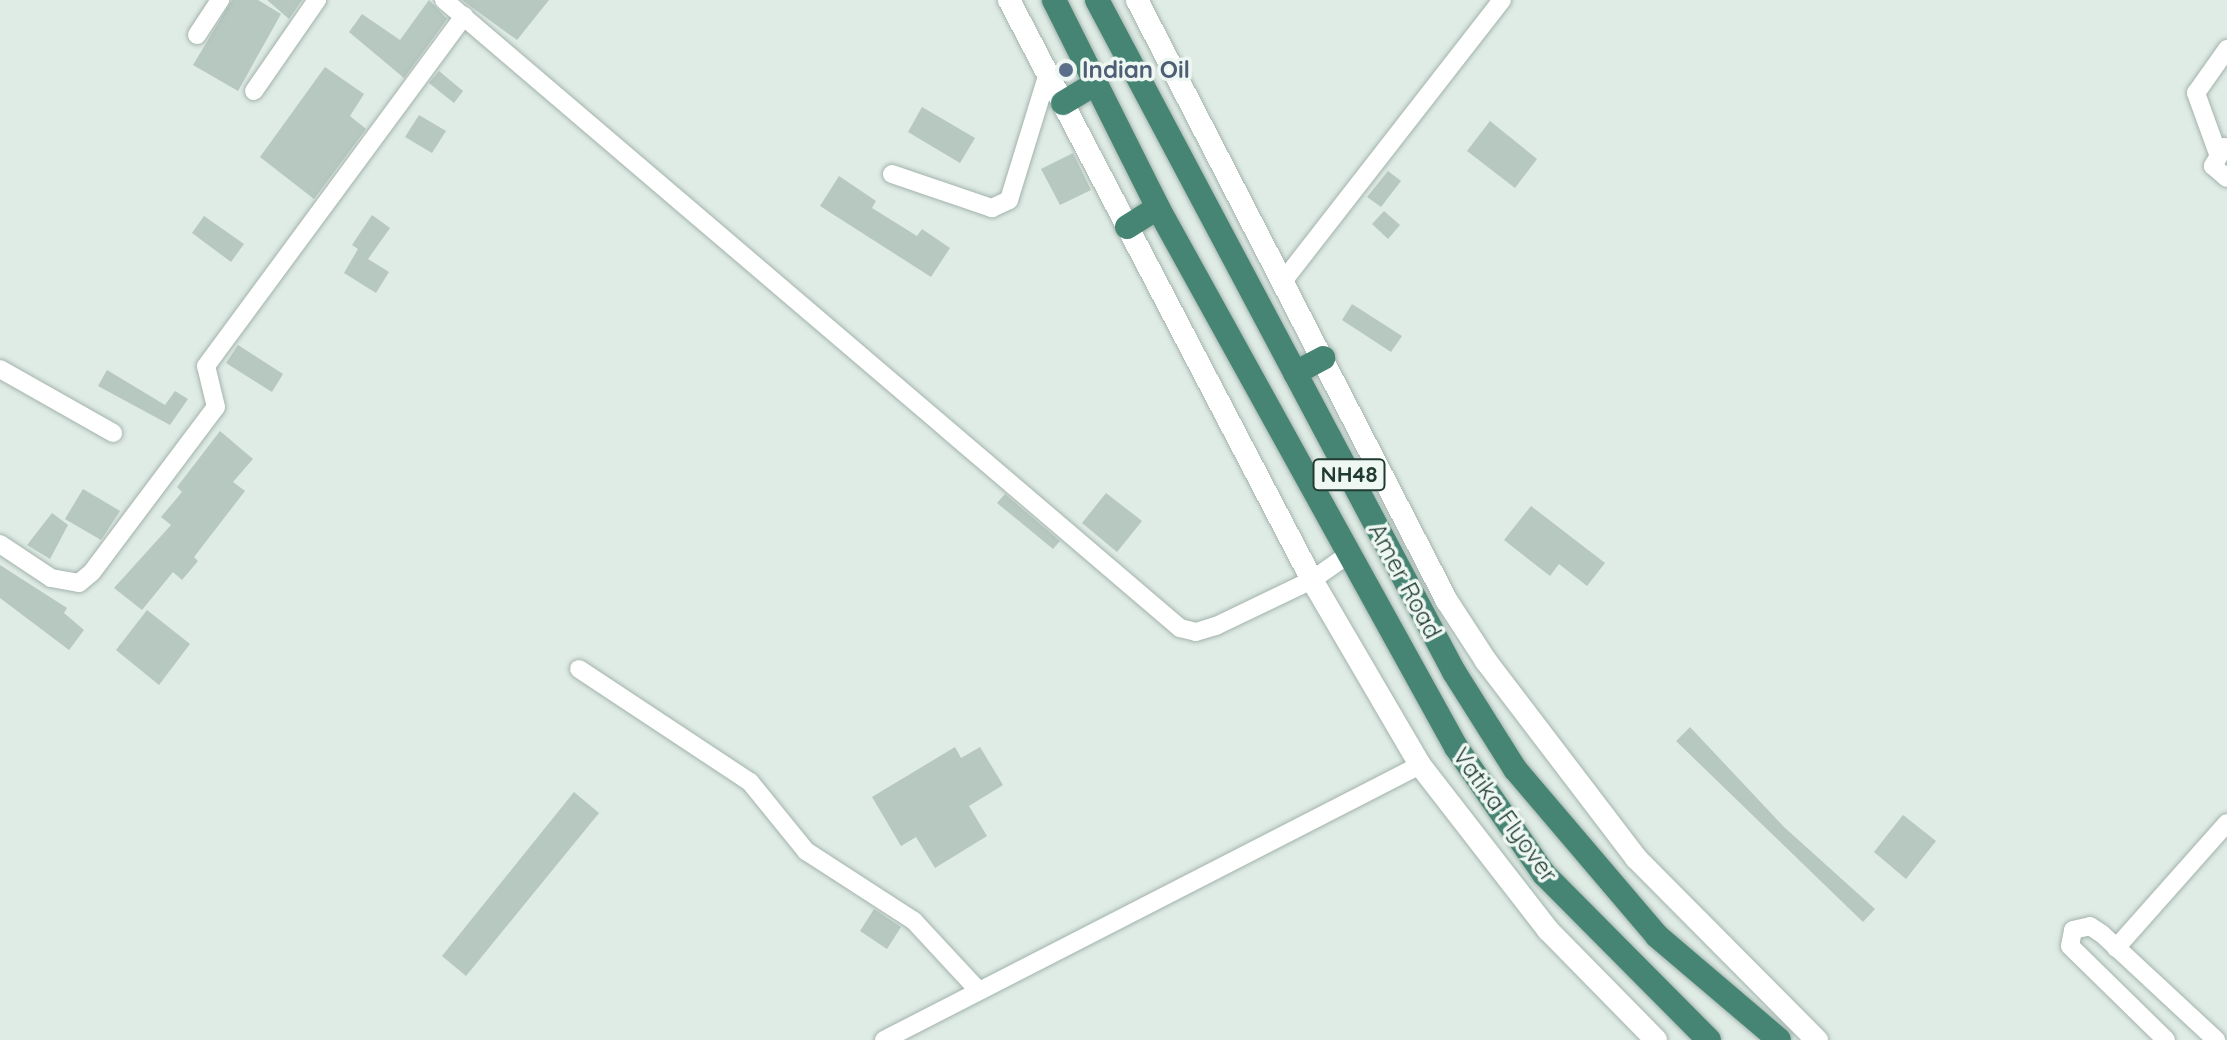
<!DOCTYPE html>
<style>
body{margin:0}
#map{position:relative;width:2227px;height:1040px;overflow:hidden;background:#dfebe5;font-family:Quicksand,sans-serif}
div>[style]{position:absolute}
.building>*{inset:0;background:#b7c8c0}
.roads{filter:drop-shadow(0 0 2px #a2b3ac) drop-shadow(0 0 2px #a2b3ac)}
.minor>*{height:18px;margin:-9px;padding:0 9px;transform-origin:9px;border-radius:9px;background:#fff}
.tertiary>*{height:22px;margin:-11px;padding:0 11px;transform-origin:11px;border-radius:11px;background:#fff}
.trunk>*{height:24px;margin:-12px;padding:0 12px;transform-origin:12px;border-radius:12px;background:#468473}
.dots>*{width:22px;height:22px;translate:-50% -50%;box-sizing:border-box;border:4px solid #eff7f3;border-radius:50%}
span{translate:-50% -50%;white-space:nowrap;text-align:center;line-height:1.15;-webkit-text-stroke:7px #eff7f3;paint-order:stroke}
.shield-label span{padding:2px 6px;background:#eff7f3;border:2px solid;border-radius:6px;-webkit-text-stroke-width:0}
.shield-label{font-size:22px;color:#203b32;font-weight:700}
.service-label{font-size:24px;color:#4e5e75;font-weight:700}
.left{translate:0 -50%;text-align:left}
.street-label{font-size:24px;color:#203b32}
</style>
<div id="map">
<div class="building">
<div style="clip-path:polygon(232px 0,258px 0,281px 14px,238px 91px,193px 65px)"></div>
<div style="clip-path:polygon(267px 0,302px 0,289px 19px)"></div>
<div style="clip-path:polygon(429px 0,447px 19px,404px 78px,349px 32px,362px 14px,400px 40px)"></div>
<div style="clip-path:polygon(462px 0,549px 0,517px 40px)"></div>
<div style="clip-path:polygon(325px 67px,364px 94px,350px 116px,366px 129px,314px 199px,260px 157px)"></div>
<div style="clip-path:polygon(439px 71px,463px 91px,454px 103px,429px 83px)"></div>
<div style="clip-path:polygon(922px 107px,975px 138px,960px 163px,908px 132px)"></div>
<div style="clip-path:polygon(419px 115px,446px 131px,432px 153px,405px 137px)"></div>
<div style="clip-path:polygon(1490px 121px,1537px 159px,1515px 188px,1467px 151px)"></div>
<div style="clip-path:polygon(1073px 153px,1091px 190px,1060px 205px,1041px 169px)"></div>
<div style="clip-path:polygon(1388px 171px,1401px 181px,1381px 207px,1367px 197px)"></div>
<div style="clip-path:polygon(839px 176px,876px 201px,872px 208px,917px 236px,922px 229px,950px 248px,931px 277px,820px 206px)"></div>
<div style="clip-path:polygon(1384px 211px,1400px 225px,1388px 239px,1372px 224px)"></div>
<div style="clip-path:polygon(372px 215px,390px 228px,368px 259px,389px 272px,376px 293px,344px 273px,358px 249px,352px 245px)"></div>
<div style="clip-path:polygon(204px 216px,244px 244px,231px 262px,192px 233px)"></div>
<div style="clip-path:polygon(1352px 304px,1402px 336px,1391px 352px,1342px 320px)"></div>
<div style="clip-path:polygon(238px 345px,283px 374px,272px 392px,226px 363px)"></div>
<div style="clip-path:polygon(107px 370px,165px 405px,175px 391px,188px 399px,170px 425px,98px 386px)"></div>
<div style="clip-path:polygon(220px 431px,253px 459px,233px 482px,245px 491px,194px 557px,198px 561px,182px 580px,173px 572px,142px 610px,114px 588px,171px 525px,161px 517px,182px 492px,177px 487px)"></div>
<div style="clip-path:polygon(83px 489px,120px 511px,101px 540px,65px 519px)"></div>
<div style="clip-path:polygon(1106px 493px,1142px 521px,1117px 552px,1082px 523px)"></div>
<div style="clip-path:polygon(1005px 494px,1060px 541px,1053px 549px,997px 503px)"></div>
<div style="clip-path:polygon(1531px 506px,1605px 563px,1587px 586px,1559px 564px,1550px 576px,1504px 540px)"></div>
<div style="clip-path:polygon(52px 513px,68px 525px,50px 559px,27px 545px)"></div>
<div style="clip-path:polygon(0 565px,67px 608px,64px 613px,84px 630px,69px 650px,0 598px)"></div>
<div style="clip-path:polygon(147px 610px,190px 644px,159px 685px,116px 650px)"></div>
<div style="clip-path:polygon(1690px 727px,1784px 827px,1875px 909px,1863px 922px,1676px 741px)"></div>
<div style="clip-path:polygon(955px 747px,961px 758px,980px 747px,1003px 785px,969px 806px,987px 836px,935px 868px,916px 837px,901px 846px,872px 797px)"></div>
<div style="clip-path:polygon(574px 792px,599px 813px,466px 976px,442px 956px)"></div>
<div style="clip-path:polygon(1903px 815px,1936px 841px,1906px 879px,1874px 852px)"></div>
<div style="clip-path:polygon(874px 909px,901px 927px,887px 949px,860px 931px)"></div>
</div>
<div class="roads">
<div class="minor">
<div style="left:444px;top:0;width:968px;rotate:40.47deg"></div>
<div style="left:1180px;top:628px;width:16px;rotate:14deg"></div>
<div style="left:1196px;top:632px;width:21px;rotate:-17deg"></div>
<div style="left:1216px;top:626px;width:106px;rotate:-25.6deg"></div>
<div style="left:1312px;top:580px;width:42px;rotate:-35.2deg"></div>
<div style="left:197px;top:35px;width:42px;rotate:-56.7deg"></div>
<div style="left:254px;top:91px;width:111px;rotate:-55.3deg"></div>
<div style="left:2224px;top:147px;width:22px;rotate:120deg"></div>
<div style="left:2213px;top:166px;width:18px;rotate:41deg"></div>
<div style="left:2217px;top:151px;width:62px;rotate:-109.9deg"></div>
<div style="left:2196px;top:93px;width:54px;rotate:-54.8deg"></div>
<div style="left:892px;top:174px;width:106px;rotate:18.8deg"></div>
<div style="left:992px;top:208px;width:19px;rotate:-25deg"></div>
<div style="left:1009px;top:200px;width:133px;rotate:-72.9deg"></div>
<div style="left:1284px;top:280px;width:355px;rotate:-52.1deg"></div>
<div style="left:0;top:369px;width:130px;rotate:29.5deg"></div>
<div style="left:0;top:544px;width:61px;rotate:33.7deg"></div>
<div style="left:51px;top:578px;width:28px;rotate:10deg"></div>
<div style="left:79px;top:583px;width:17px;rotate:-40deg"></div>
<div style="left:92px;top:572px;width:206px;rotate:-53.1deg"></div>
<div style="left:216px;top:407px;width:42px;rotate:-103.7deg"></div>
<div style="left:206px;top:366px;width:435px;rotate:-53.6deg"></div>
<div style="left:579px;top:669px;width:205px;rotate:33.5deg"></div>
<div style="left:750px;top:782px;width:89px;rotate:50.9deg"></div>
<div style="left:806px;top:851px;width:129px;rotate:32.9deg"></div>
<div style="left:914px;top:921px;width:93px;rotate:47.2deg"></div>
<div style="left:2116px;top:948px;width:167px;rotate:-48.4deg"></div>
<div style="left:884px;top:1040px;width:602px;rotate:-27.16deg"></div>
<div style="left:2166px;top:1040px;width:134px;rotate:-135.6deg"></div>
<div style="left:2070px;top:946px;width:16px;rotate:-79deg"></div>
<div style="left:2073px;top:930px;width:17px;rotate:-13deg"></div>
<div style="left:2090px;top:926px;width:14px;rotate:34deg"></div>
<div style="left:2102px;top:934px;width:156px;rotate:42.9deg"></div>
</div>
<div class="tertiary">
<div style="left:1009px;top:0;width:654px;rotate:62.42deg"></div>
<div style="left:1312px;top:580px;width:214px;rotate:59.7deg"></div>
<div style="left:1420px;top:765px;width:209px;rotate:52.2deg"></div>
<div style="left:1548px;top:930px;width:154px;rotate:45.5deg"></div>
<div style="left:1137px;top:0;width:676px;rotate:62.72deg"></div>
<div style="left:1447px;top:601px;width:72px;rotate:57deg"></div>
<div style="left:1486px;top:661px;width:248px;rotate:52.7deg"></div>
<div style="left:1636px;top:858px;width:257px;rotate:45.2deg"></div>
</div>
<div class="trunk">
<div style="left:1054px;top:0;width:233px;rotate:63.4deg"></div>
<div style="left:1158px;top:208px;width:616px;rotate:61.06deg"></div>
<div style="left:1456px;top:747px;width:155px;rotate:55.3deg"></div>
<div style="left:1544px;top:874px;width:234px;rotate:45.2deg"></div>
<div style="left:1097px;top:0;width:761px;rotate:62.02deg"></div>
<div style="left:1454px;top:672px;width:115px;rotate:57.8deg"></div>
<div style="left:1515px;top:769px;width:219px;rotate:49.6deg"></div>
<div style="left:1657px;top:936px;width:160px;rotate:40.4deg"></div>
<div style="left:1063px;top:103px;width:39px;rotate:-31deg"></div>
<div style="left:1127px;top:227px;width:36px;rotate:-32deg"></div>
<div style="left:1295px;top:373px;width:32px;rotate:-28deg"></div>
</div>
</div>
<div class="dots">
<div style="left:1066px;top:70px;background:#5c6f8a"></div>
</div>
<div class="shield-label">
<span style="left:1349px;top:475px">NH48</span>
</div>
<div class="service-label">
<span class="left" style="left:1082px;top:70px">Indian Oil</span>
</div>
<div class="street-label">
<span style="left:1405px;top:581px;rotate:62deg">Amer Road</span>
<span style="left:1505px;top:815px;rotate:54deg">Vatika Flyover</span>
</div>
</div>
